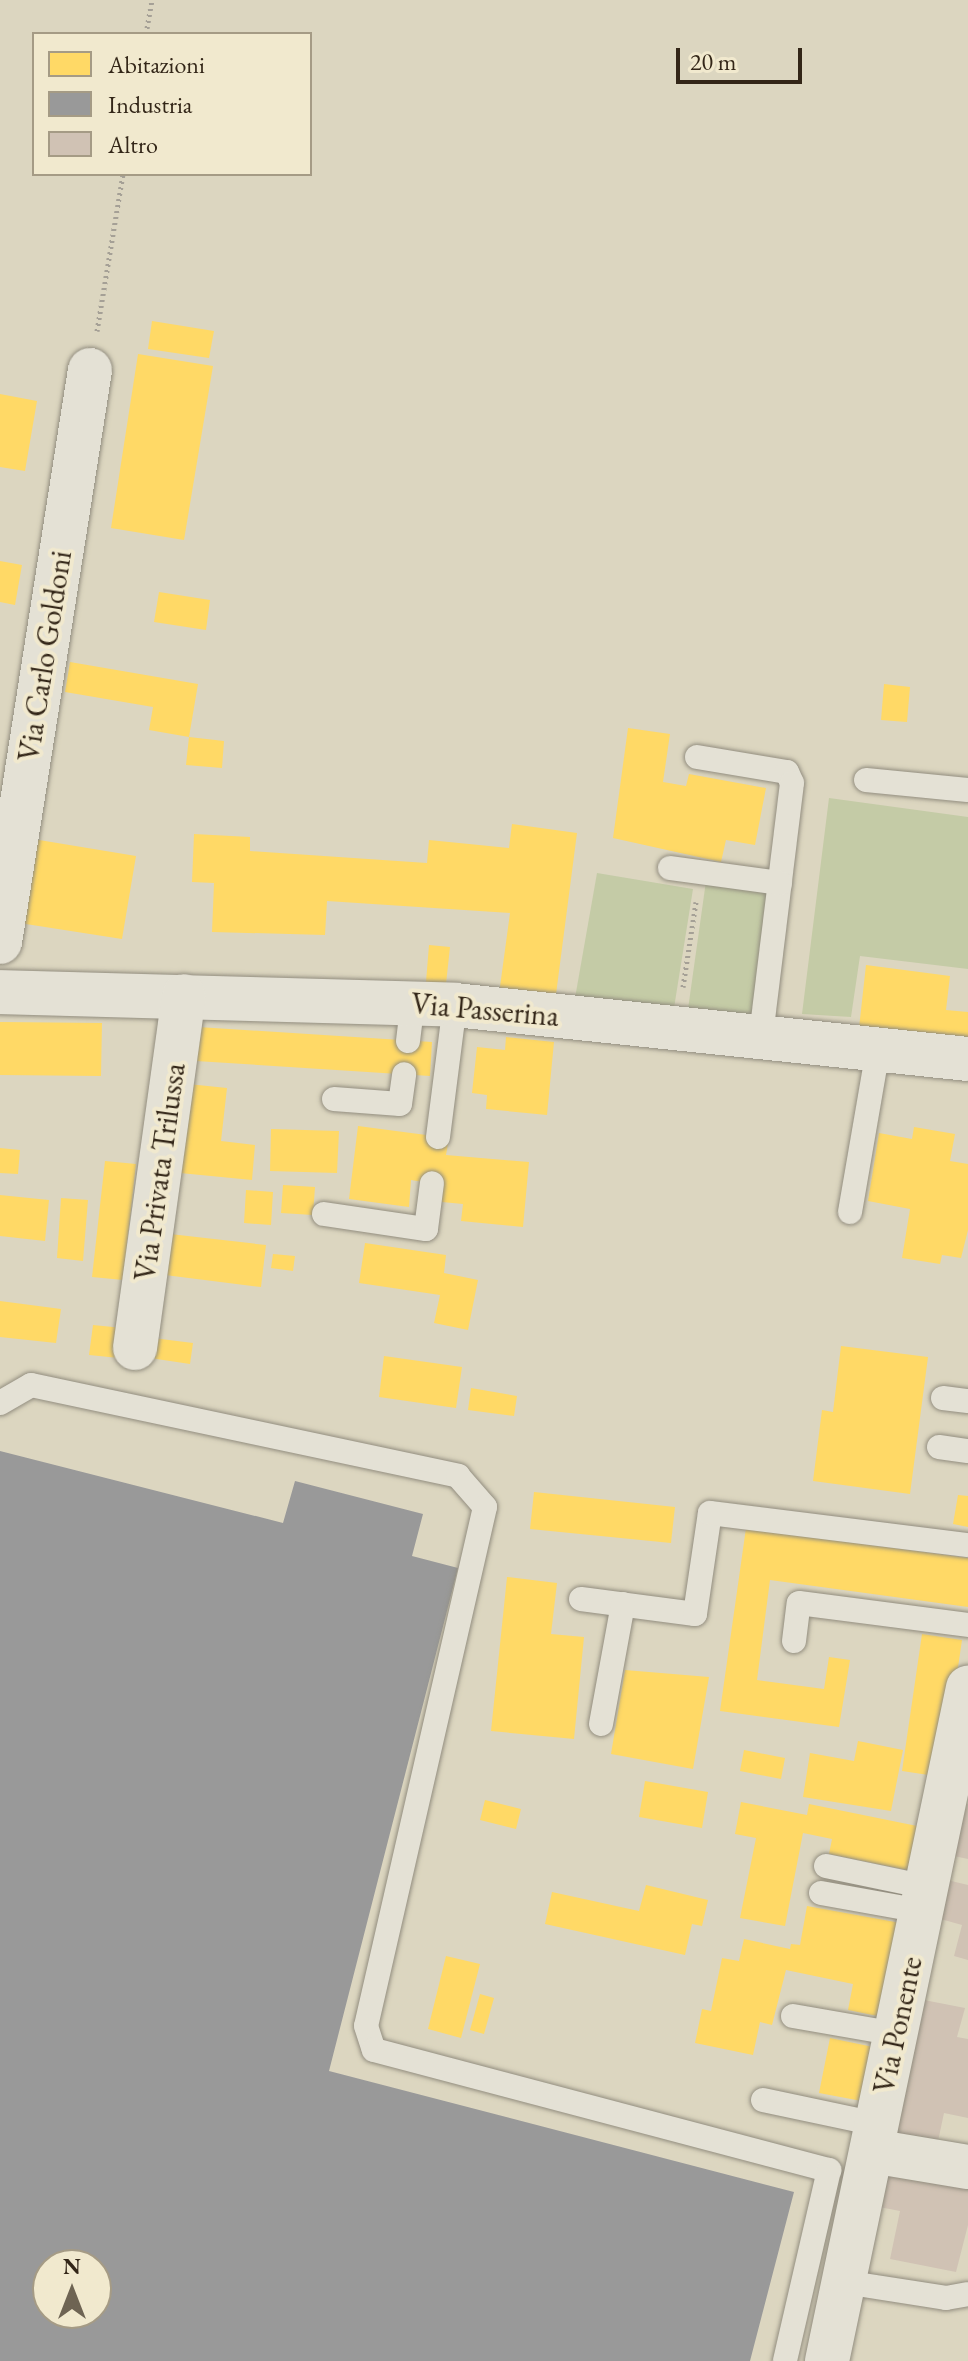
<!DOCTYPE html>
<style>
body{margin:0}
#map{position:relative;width:968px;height:2361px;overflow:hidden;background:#dcd6c0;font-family:"EB Garamond",serif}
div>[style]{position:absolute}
.green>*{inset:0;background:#c4cba6}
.homes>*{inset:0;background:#ffd966}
.industry>*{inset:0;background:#999}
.building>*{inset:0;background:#d0c2b4}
.path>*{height:5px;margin-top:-2.5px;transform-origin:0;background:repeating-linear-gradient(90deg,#a5a096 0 2px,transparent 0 6px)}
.roads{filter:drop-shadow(0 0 2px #928d7f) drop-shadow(0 0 2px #928d7f)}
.lane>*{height:24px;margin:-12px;padding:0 12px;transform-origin:12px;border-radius:12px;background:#e4e1d5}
.street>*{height:44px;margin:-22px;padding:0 22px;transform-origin:22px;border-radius:22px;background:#e4e1d5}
span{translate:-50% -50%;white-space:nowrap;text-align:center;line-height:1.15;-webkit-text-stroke:8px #f1e9ce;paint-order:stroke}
.street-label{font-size:30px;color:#332618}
.legend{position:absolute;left:32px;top:32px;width:280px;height:144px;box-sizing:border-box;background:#f1e9ce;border:2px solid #a59b85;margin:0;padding:10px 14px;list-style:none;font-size:24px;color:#332618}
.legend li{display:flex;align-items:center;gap:16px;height:40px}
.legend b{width:40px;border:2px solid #a59b85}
.north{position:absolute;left:32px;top:2249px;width:80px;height:80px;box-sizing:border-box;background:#f1e9ce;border:2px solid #a59b85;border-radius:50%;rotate:0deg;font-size:22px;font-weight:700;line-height:32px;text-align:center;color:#332618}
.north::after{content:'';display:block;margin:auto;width:28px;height:36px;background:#6e6453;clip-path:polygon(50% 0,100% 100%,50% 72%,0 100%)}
.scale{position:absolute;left:676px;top:48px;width:126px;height:36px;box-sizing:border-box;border:4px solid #332618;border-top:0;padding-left:10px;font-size:24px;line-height:28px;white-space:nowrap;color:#332618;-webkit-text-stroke:6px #f1e9ce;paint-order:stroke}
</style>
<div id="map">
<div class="green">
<div style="clip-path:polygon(829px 798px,968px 817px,968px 969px,860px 956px,851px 1017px,802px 1014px)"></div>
<div style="clip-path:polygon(597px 873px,693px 889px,674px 1008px,575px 998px)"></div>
<div style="clip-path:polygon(706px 881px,769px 890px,757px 1016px,688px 1009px)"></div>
</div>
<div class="homes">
<div style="clip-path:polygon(152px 321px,214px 331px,209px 358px,148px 349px)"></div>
<div style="clip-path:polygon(138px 354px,213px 366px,184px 540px,111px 528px)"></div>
<div style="clip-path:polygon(0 394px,37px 401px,25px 471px,0 467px)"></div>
<div style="clip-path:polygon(0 561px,22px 565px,15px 605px,0 602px)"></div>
<div style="clip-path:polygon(159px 592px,210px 600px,206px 630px,154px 622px)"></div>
<div style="clip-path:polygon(70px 662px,198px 684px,189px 737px,224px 741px,222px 768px,186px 765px,189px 737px,149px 730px,153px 707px,65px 692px)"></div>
<div style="clip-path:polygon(884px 684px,910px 687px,907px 722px,881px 720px)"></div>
<div style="clip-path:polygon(628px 728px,670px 734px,663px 782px,686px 786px,689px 774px,766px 788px,755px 845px,726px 840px,721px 862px,613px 838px)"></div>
<div style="clip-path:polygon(512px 824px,577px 833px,555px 1002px,499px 994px,510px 913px,327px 901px,325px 935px,212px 932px,214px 883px,192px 882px,194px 834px,250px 837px,250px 851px,427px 863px,429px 840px,509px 848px)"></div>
<div style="clip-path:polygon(27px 838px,136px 856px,122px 939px,13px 922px)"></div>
<div style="clip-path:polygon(429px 945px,450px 947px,446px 984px,426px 982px)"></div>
<div style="clip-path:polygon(866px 965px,950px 976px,946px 1010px,968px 1012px,968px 1038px,859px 1028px)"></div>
<div style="clip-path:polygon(0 1022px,102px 1023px,101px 1076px,0 1075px)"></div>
<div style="clip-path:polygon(198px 1027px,432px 1042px,430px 1076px,196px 1061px)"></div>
<div style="clip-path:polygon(506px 1037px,554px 1042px,547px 1115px,486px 1109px,487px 1095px,472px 1093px,477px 1047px,505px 1050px)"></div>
<div style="clip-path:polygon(188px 1084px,227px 1088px,221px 1141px,255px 1145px,252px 1180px,180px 1173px)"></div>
<div style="clip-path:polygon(358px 1126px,449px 1138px,446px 1155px,529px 1162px,523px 1227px,461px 1221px,463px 1204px,442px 1202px,441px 1185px,411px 1180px,409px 1207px,349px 1199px)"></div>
<div style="clip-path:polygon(914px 1127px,955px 1134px,950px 1161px,968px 1164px,968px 1230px,961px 1258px,942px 1255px,940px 1264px,902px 1258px,910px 1209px,868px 1201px,879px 1133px,912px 1139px)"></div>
<div style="clip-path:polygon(271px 1129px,339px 1131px,337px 1173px,270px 1171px)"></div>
<div style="clip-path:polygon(0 1148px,20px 1150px,18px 1174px,0 1173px)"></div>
<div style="clip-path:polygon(105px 1161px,136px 1164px,123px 1280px,92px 1277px)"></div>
<div style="clip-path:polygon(283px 1185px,315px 1187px,313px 1215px,281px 1213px)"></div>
<div style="clip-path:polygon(246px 1190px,273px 1192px,271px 1225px,244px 1223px)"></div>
<div style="clip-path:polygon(0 1195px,49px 1200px,45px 1241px,0 1236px)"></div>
<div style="clip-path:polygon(61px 1198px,88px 1200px,83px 1261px,57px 1258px)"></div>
<div style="clip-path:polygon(170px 1234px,266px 1245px,261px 1287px,165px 1275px)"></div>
<div style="clip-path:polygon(365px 1243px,446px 1255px,444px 1273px,478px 1280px,468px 1330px,434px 1323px,440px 1295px,359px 1283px)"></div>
<div style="clip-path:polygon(273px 1254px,295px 1256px,293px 1271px,271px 1268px)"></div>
<div style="clip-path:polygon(0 1301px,61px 1309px,56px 1343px,0 1337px)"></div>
<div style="clip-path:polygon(93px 1325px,123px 1328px,119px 1358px,89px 1355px)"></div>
<div style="clip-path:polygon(153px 1338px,193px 1343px,190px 1364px,150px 1358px)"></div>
<div style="clip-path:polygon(841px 1346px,928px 1357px,910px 1494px,813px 1481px,822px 1410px,833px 1412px)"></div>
<div style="clip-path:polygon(384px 1356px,462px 1367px,456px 1408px,379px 1397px)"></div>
<div style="clip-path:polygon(471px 1388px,517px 1396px,514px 1416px,468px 1410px)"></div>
<div style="clip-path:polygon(534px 1492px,675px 1507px,671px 1543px,530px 1529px)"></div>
<div style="clip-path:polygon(958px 1495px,968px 1496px,968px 1527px,953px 1524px)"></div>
<div style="clip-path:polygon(746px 1528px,968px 1558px,968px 1607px,770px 1580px,757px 1680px,824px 1689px,829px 1657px,850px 1660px,839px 1727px,720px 1711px)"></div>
<div style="clip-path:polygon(507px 1577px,557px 1583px,551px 1634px,584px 1637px,574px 1739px,491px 1731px)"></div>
<div style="clip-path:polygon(922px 1634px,962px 1640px,942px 1777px,902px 1771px)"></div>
<div style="clip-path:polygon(625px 1670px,709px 1677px,693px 1769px,611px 1754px)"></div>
<div style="clip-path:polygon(858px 1741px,903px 1750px,891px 1811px,803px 1797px,810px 1753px,854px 1761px)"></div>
<div style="clip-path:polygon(744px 1750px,785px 1758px,781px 1779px,740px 1771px)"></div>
<div style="clip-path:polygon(645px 1781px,708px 1792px,702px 1828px,639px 1817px)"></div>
<div style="clip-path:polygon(485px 1800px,521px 1809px,516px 1829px,480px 1820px)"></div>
<div style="clip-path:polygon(741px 1802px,807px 1815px,809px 1804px,922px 1827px,912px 1871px,829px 1854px,832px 1839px,803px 1833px,785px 1926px,740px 1918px,756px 1838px,735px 1834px)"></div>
<div style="clip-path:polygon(646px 1885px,708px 1900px,702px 1926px,692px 1924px,685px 1955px,545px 1924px,552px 1892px,639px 1911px)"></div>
<div style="clip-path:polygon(807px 1906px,901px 1923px,882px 2017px,848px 2010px,853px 1984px,786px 1970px,772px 2025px,760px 2022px,753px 2055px,695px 2043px,702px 2009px,711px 2011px,722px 1958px,739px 1961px,744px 1939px,790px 1949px,791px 1944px,800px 1945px)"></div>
<div style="clip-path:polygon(446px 1956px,480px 1964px,461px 2038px,428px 2029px)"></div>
<div style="clip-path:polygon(480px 1994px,494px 1998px,484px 2034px,470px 2030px)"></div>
<div style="clip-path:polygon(830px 2038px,878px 2048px,867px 2102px,819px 2093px)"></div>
</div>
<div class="industry">
<div style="clip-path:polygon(evenodd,0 1451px,283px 1523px,295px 1481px,423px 1514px,412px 1556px,458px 1568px,329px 2071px,794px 2192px,750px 2361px,0 2361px,0 1451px,48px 2265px,96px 2265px,96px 2313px,48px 2313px,48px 2265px)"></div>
</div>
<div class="building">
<div style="clip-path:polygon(967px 1804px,968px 1804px,968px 1859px,954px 1856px)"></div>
<div style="clip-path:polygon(947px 1880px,968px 1885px,968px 1960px,954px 1956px,962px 1925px,937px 1918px)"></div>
<div style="clip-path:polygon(924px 2000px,965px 2008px,957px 2037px,968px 2039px,968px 2118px,944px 2113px,937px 2146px,893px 2137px)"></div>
<div style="clip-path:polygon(882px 2166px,968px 2182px,968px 2225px,956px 2272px,890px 2259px,900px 2211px,874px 2206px)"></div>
</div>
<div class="path">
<div style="left:146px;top:34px;width:35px;rotate:-80deg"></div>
<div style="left:97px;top:331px;width:159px;rotate:-80.6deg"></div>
<div style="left:683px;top:987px;width:86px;rotate:-81.3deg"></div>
</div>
<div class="roads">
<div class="lane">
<div style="left:697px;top:757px;width:91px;rotate:9.5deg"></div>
<div style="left:787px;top:772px;width:12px;rotate:66deg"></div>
<div style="left:792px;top:783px;width:256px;rotate:97deg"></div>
<div style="left:866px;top:780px;width:102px;rotate:5.6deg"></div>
<div style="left:670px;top:868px;width:111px;rotate:7.8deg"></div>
<div style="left:408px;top:1041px;width:38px;rotate:-83deg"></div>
<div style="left:334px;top:1099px;width:66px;rotate:4.3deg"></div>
<div style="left:400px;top:1104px;width:30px;rotate:-82deg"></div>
<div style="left:438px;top:1137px;width:133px;rotate:-82.7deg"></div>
<div style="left:850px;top:1212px;width:164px;rotate:-80.2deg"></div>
<div style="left:324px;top:1214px;width:103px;rotate:8.4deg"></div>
<div style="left:426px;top:1229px;width:46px;rotate:-82.6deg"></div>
<div style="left:943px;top:1398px;width:25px;rotate:7deg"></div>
<div style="left:0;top:1403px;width:36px;rotate:-30deg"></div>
<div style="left:31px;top:1385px;width:437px;rotate:12deg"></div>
<div style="left:458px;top:1476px;width:41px;rotate:48.9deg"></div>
<div style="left:485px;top:1507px;width:532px;rotate:102.91deg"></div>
<div style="left:366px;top:2026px;width:25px;rotate:72deg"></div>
<div style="left:374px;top:2050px;width:471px;rotate:14.8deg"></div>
<div style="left:829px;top:2170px;width:196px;rotate:103deg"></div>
<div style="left:939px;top:1447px;width:29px;rotate:8deg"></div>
<div style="left:581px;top:1599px;width:115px;rotate:7.5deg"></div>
<div style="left:695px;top:1614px;width:102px;rotate:-81.6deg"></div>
<div style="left:710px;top:1513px;width:260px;rotate:7.1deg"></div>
<div style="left:794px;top:1641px;width:38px;rotate:-83deg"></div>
<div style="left:799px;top:1603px;width:170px;rotate:7.4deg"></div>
<div style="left:601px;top:1724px;width:122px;rotate:-79.6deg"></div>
<div style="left:826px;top:1866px;width:103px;rotate:11.7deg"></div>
<div style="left:821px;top:1893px;width:102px;rotate:10.2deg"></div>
<div style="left:793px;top:2016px;width:105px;rotate:9.9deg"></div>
<div style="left:763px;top:2100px;width:116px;rotate:11.9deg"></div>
<div style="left:844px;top:2282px;width:103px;rotate:8.9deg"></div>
<div style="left:946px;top:2298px;width:22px;rotate:-10deg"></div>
</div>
<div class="street">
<div style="left:0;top:942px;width:579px;rotate:-81.06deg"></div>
<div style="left:0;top:992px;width:455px;rotate:1.6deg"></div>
<div style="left:455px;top:1005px;width:516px;rotate:6.01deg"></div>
<div style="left:135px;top:1348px;width:355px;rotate:-82.1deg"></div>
<div style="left:872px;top:2151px;width:97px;rotate:9.5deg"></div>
<div style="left:827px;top:2361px;width:688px;rotate:-78.17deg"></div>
</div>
</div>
<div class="street-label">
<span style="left:45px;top:656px;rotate:-81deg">Via Carlo Goldoni</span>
<span style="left:485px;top:1010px;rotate:5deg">Via Passerina</span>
<span style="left:160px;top:1172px;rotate:-82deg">Via Privata Trilussa</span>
<span style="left:898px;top:2025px;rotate:-78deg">Via Ponente</span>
</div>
<ul class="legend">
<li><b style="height:22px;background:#ffd966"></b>Abitazioni</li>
<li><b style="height:22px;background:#999"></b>Industria</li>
<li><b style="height:22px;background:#d0c2b4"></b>Altro</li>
</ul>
<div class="north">N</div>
<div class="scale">20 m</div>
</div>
